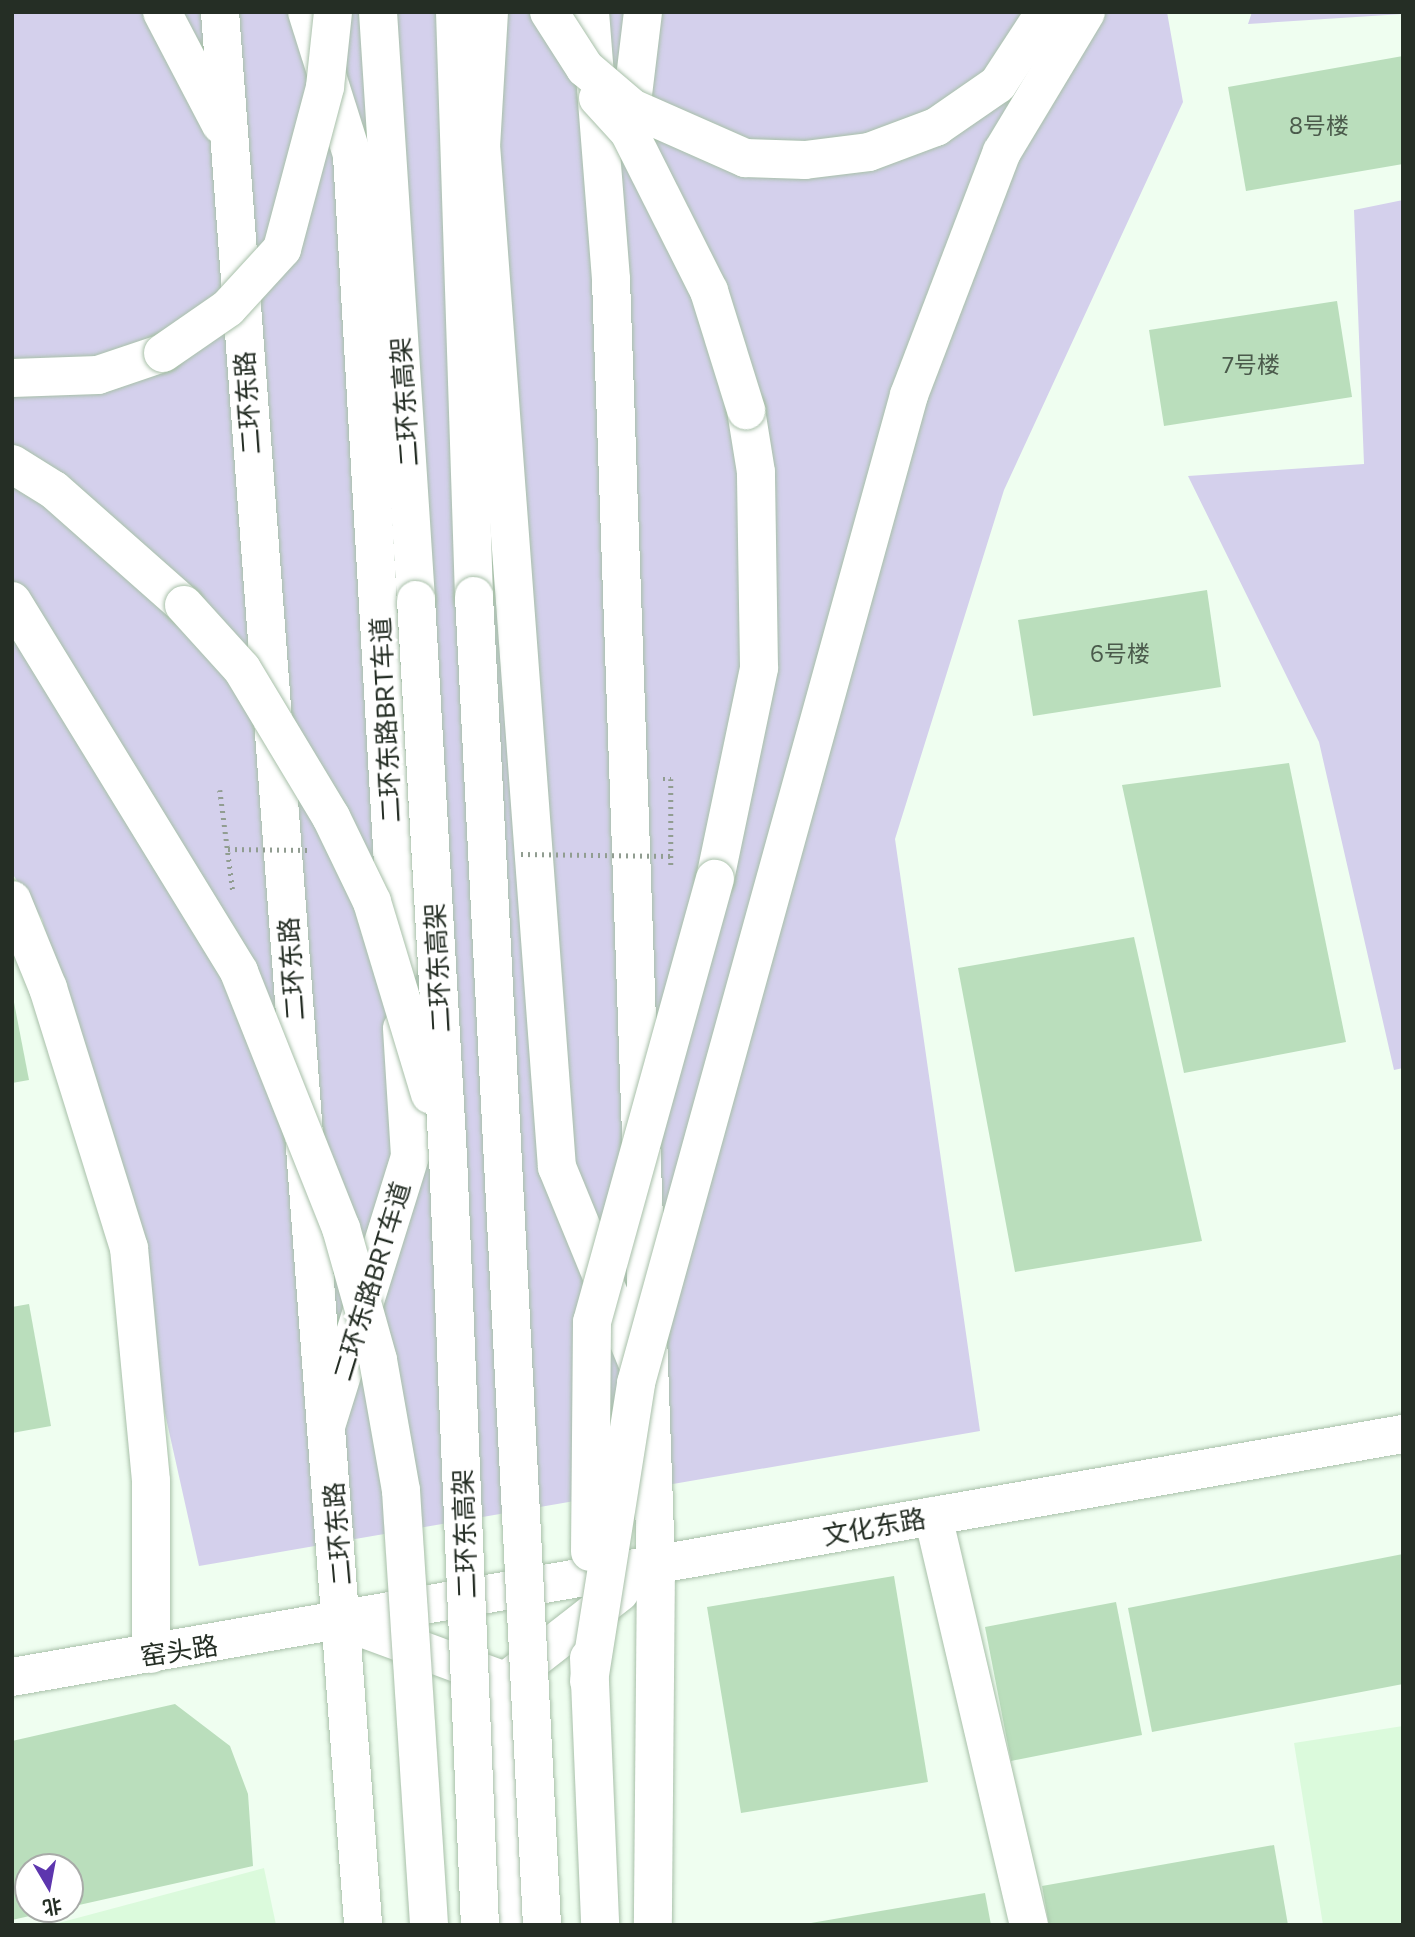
<!DOCTYPE html>
<meta charset="utf-8">
<style>
body{margin:0}
#map{position:relative;width:1415px;height:1937px;overflow:hidden;background:#effef0;font-family:Commissioner,"Noto Sans SC",sans-serif}
div>[style]{position:absolute}
.built>*{inset:0;background:#dbfadc}
.green>*{inset:0;background:#d4d0ec}
.building>*{inset:0;background:#badebc}
.path>*{height:4.5px;margin-top:-2.25px;transform-origin:0;background:repeating-linear-gradient(90deg,#919d91 0 2px,transparent 0 7px)}
.roads{filter:drop-shadow(0 0 2px #a8c0a9) drop-shadow(0 0 2px #a8c0a9)}
.minor>*{height:38px;margin:-19px;padding:0 19px;transform-origin:19px;border-radius:19px;background:#fff}
.major>*{height:38px;margin:-19px;padding:0 19px;transform-origin:19px;border-radius:19px;background:#fff}
.highway>*{height:38px;margin:-19px;padding:0 19px;transform-origin:19px;border-radius:19px;background:#fff}
.path-bridge>*{height:4.5px;margin-top:-2.25px;transform-origin:0;background:repeating-linear-gradient(90deg,#919d91 0 2px,transparent 0 7px)}
.bridges{filter:drop-shadow(0 0 2px #a8c0a9) drop-shadow(0 0 2px #a8c0a9)}
.highway-bridge>*{height:38px;margin:-19px;padding:0 19px;transform-origin:19px;border-radius:19px;background:#fff}
span{translate:-50% -50%;white-space:nowrap;text-align:center;line-height:1.15;-webkit-text-stroke:7px #fff;paint-order:stroke}
.number-label{font-size:23px;color:#4a5a4b}
.number-label span{-webkit-text-stroke-width:0}
.street-label{font-size:26px;color:#252e25}
.frame{position:absolute;inset:0;border:14px solid #252e25;pointer-events:none}
.north{position:absolute;left:14px;top:1853px;width:70px;height:70px;box-sizing:border-box;background:#fff;border:2px solid #a8aba8;border-radius:50%;rotate:170deg;font-size:19px;font-weight:700;line-height:28px;text-align:center;color:#252e25}
.north::after{content:'';display:block;margin:auto;width:24px;height:32px;background:#5d36ae;clip-path:polygon(50% 0,100% 100%,50% 72%,0 100%)}
</style>
<div id="map">
<div class="built">
<div style="clip-path:polygon(1403px 1726px,1403px 1925px,1323px 1925px,1294px 1743px)"></div>
<div style="clip-path:polygon(264px 1868px,276px 1925px,51px 1925px)"></div>
</div>
<div class="green">
<div style="clip-path:polygon(12px 12px,1167px 12px,1183px 102px,1004px 490px,895px 839px,980px 1431px,199px 1566px,108px 1158px,42px 919px,12px 873px)"></div>
<div style="clip-path:polygon(1252px 12px,1403px 12px,1403px 14px,1248px 24px)"></div>
<div style="clip-path:polygon(1403px 200px,1403px 1068px,1394px 1070px,1319px 742px,1188px 476px,1364px 464px,1354px 210px)"></div>
</div>
<div class="building">
<div style="clip-path:polygon(1403px 56px,1403px 164px,1246px 191px,1228px 87px)"></div>
<div style="clip-path:polygon(1337px 301px,1352px 397px,1164px 426px,1149px 330px)"></div>
<div style="clip-path:polygon(1207px 590px,1221px 687px,1033px 716px,1018px 620px)"></div>
<div style="clip-path:polygon(1289px 763px,1346px 1042px,1184px 1073px,1122px 785px)"></div>
<div style="clip-path:polygon(1134px 937px,1202px 1241px,1015px 1272px,958px 968px)"></div>
<div style="clip-path:polygon(12px 992px,29px 1080px,12px 1083px)"></div>
<div style="clip-path:polygon(29px 1304px,51px 1426px,12px 1433px,12px 1307px)"></div>
<div style="clip-path:polygon(1403px 1554px,1403px 1684px,1152px 1732px,1128px 1608px)"></div>
<div style="clip-path:polygon(894px 1576px,928px 1782px,741px 1813px,707px 1607px)"></div>
<div style="clip-path:polygon(1116px 1602px,1142px 1735px,1011px 1761px,985px 1627px)"></div>
<div style="clip-path:polygon(175px 1704px,230px 1746px,248px 1794px,253px 1866px,70px 1907px,70px 1867px,28px 1867px,28px 1909px,56px 1910px,12px 1920px,12px 1741px)"></div>
<div style="clip-path:polygon(1274px 1845px,1288px 1925px,1049px 1925px,1042px 1886px)"></div>
<div style="clip-path:polygon(985px 1893px,991px 1925px,811px 1925px,811px 1923px)"></div>
</div>
<div class="path">
<div style="left:663px;top:779px;width:8px"></div>
<div style="left:671px;top:779px;width:88px;rotate:90deg"></div>
<div style="left:220px;top:790px;width:102px;rotate:82.7deg"></div>
</div>
<div class="roads">
<div class="minor">
<div style="left:307px;top:12px;width:150px;rotate:72.5deg"></div>
<div style="left:352px;top:155px;width:814px;rotate:86.69deg"></div>
<div style="left:489px;top:12px;width:133px;rotate:93.4deg"></div>
<div style="left:481px;top:145px;width:1025px;rotate:85.75deg"></div>
<div style="left:557px;top:1167px;width:240px;rotate:67.7deg"></div>
<div style="left:12px;top:900px;width:95px;rotate:67.8deg"></div>
<div style="left:48px;top:988px;width:272px;rotate:72.7deg"></div>
<div style="left:129px;top:1248px;width:234px;rotate:84.6deg"></div>
<div style="left:151px;top:1481px;width:173px;rotate:90deg"></div>
<div style="left:327px;top:1423px;width:280px;rotate:-72.7deg"></div>
<div style="left:410px;top:1156px;width:128px;rotate:-93.6deg"></div>
<div style="left:933px;top:1516px;width:420px;rotate:76.8deg"></div>
<div style="left:345px;top:1622px;width:165px;rotate:20.2deg"></div>
<div style="left:507px;top:1680px;width:143px;rotate:-37.9deg"></div>
<div style="left:505px;top:1681px;width:244px;rotate:87.9deg"></div>
</div>
<div class="major">
<div style="left:12px;top:1677px;width:1412px;rotate:-9.91deg"></div>
</div>
<div class="highway">
<div style="left:162px;top:12px;width:127px;rotate:62.4deg"></div>
<div style="left:220px;top:12px;width:1918px;rotate:85.72deg"></div>
<div style="left:378px;top:12px;width:589px;rotate:86.3deg"></div>
<div style="left:455px;top:12px;width:584px;rotate:88.14deg"></div>
<div style="left:590px;top:12px;width:269px;rotate:85.5deg"></div>
<div style="left:611px;top:280px;width:1285px;rotate:87.99deg"></div>
<div style="left:656px;top:1564px;width:361px;rotate:90.5deg"></div>
<div style="left:628px;top:136px;width:125px;rotate:-83.1deg"></div>
<div style="left:12px;top:378px;width:86px;rotate:-2deg"></div>
<div style="left:98px;top:375px;width:69px;rotate:-18.7deg"></div>
<div style="left:12px;top:464px;width:49px;rotate:31.8deg"></div>
<div style="left:54px;top:490px;width:174px;rotate:41.5deg"></div>
<div style="left:715px;top:879px;width:216px;rotate:-78.2deg"></div>
<div style="left:759px;top:668px;width:196px;rotate:-90.9deg"></div>
<div style="left:756px;top:472px;width:63px;rotate:-99.2deg"></div>
</div>
</div>
<div class="path-bridge">
<div style="left:228px;top:849px;width:81px;rotate:0.7deg"></div>
<div style="left:521px;top:854px;width:150px;rotate:0.8deg"></div>
</div>
<div class="bridges">
<div class="highway-bridge">
<div style="left:549px;top:12px;width:67px;rotate:57.3deg"></div>
<div style="left:585px;top:68px;width:62px;rotate:40.4deg"></div>
<div style="left:632px;top:108px;width:124px;rotate:23.9deg"></div>
<div style="left:745px;top:158px;width:60px;rotate:1.9deg"></div>
<div style="left:805px;top:160px;width:64px;rotate:-7.1deg"></div>
<div style="left:869px;top:152px;width:72px;rotate:-20.5deg"></div>
<div style="left:936px;top:127px;width:75px;rotate:-34.7deg"></div>
<div style="left:998px;top:84px;width:86px;rotate:-56.9deg"></div>
<div style="left:598px;top:98px;width:46px;rotate:47.6deg"></div>
<div style="left:629px;top:132px;width:178px;rotate:63.3deg"></div>
<div style="left:709px;top:291px;width:125px;rotate:72.7deg"></div>
<div style="left:163px;top:353px;width:79px;rotate:-34.7deg"></div>
<div style="left:228px;top:308px;width:80px;rotate:-47.5deg"></div>
<div style="left:282px;top:249px;width:168px;rotate:-75.1deg"></div>
<div style="left:325px;top:87px;width:75px;rotate:-83.9deg"></div>
<div style="left:474px;top:596px;width:1331px;rotate:87.07deg"></div>
<div style="left:416px;top:600px;width:557px;rotate:86.71deg"></div>
<div style="left:448px;top:1156px;width:770px;rotate:87.62deg"></div>
<div style="left:12px;top:601px;width:435px;rotate:58.5deg"></div>
<div style="left:239px;top:972px;width:276px;rotate:68.3deg"></div>
<div style="left:341px;top:1228px;width:137px;rotate:74.3deg"></div>
<div style="left:378px;top:1360px;width:133px;rotate:80deg"></div>
<div style="left:401px;top:1491px;width:435px;rotate:86.3deg"></div>
<div style="left:184px;top:605px;width:86px;rotate:47.8deg"></div>
<div style="left:242px;top:669px;width:173px;rotate:59deg"></div>
<div style="left:331px;top:817px;width:94px;rotate:64.2deg"></div>
<div style="left:372px;top:902px;width:201px;rotate:73.2deg"></div>
<div style="left:590px;top:1552px;width:230px;rotate:-89.5deg"></div>
<div style="left:592px;top:1322px;width:460px;rotate:-74.5deg"></div>
<div style="left:589px;top:1658px;width:267px;rotate:87.6deg"></div>
<div style="left:589px;top:1681px;width:302px;rotate:-81deg"></div>
<div style="left:636px;top:1383px;width:1025px;rotate:-74.55deg"></div>
<div style="left:909px;top:395px;width:260px;rotate:-69.1deg"></div>
<div style="left:1002px;top:152px;width:163px;rotate:-59deg"></div>
</div>
</div>
<div class="number-label">
<span style="left:1319px;top:125px">8号楼</span>
<span style="left:1251px;top:364px">7号楼</span>
<span style="left:1120px;top:653px">6号楼</span>
</div>
<div class="street-label">
<span style="left:404px;top:402px;rotate:-94deg">二环东高架</span>
<span style="left:247px;top:403px;rotate:-94deg">二环东路</span>
<span style="left:385px;top:720px;rotate:-93deg">二环东路BRT车道</span>
<span style="left:437px;top:968px;rotate:-93deg">二环东高架</span>
<span style="left:291px;top:969px;rotate:-94deg">二环东路</span>
<span style="left:371px;top:1281px;rotate:-73deg">二环东路BRT车道</span>
<span style="left:874px;top:1526px;rotate:-10deg">文化东路</span>
<span style="left:337px;top:1534px;rotate:-95deg">二环东路</span>
<span style="left:464px;top:1534px;rotate:-92deg">二环东高架</span>
<span style="left:179px;top:1650px;rotate:-9deg">窑头路</span>
</div>
<div class="frame"></div>
<div class="north">北</div>
</div>
